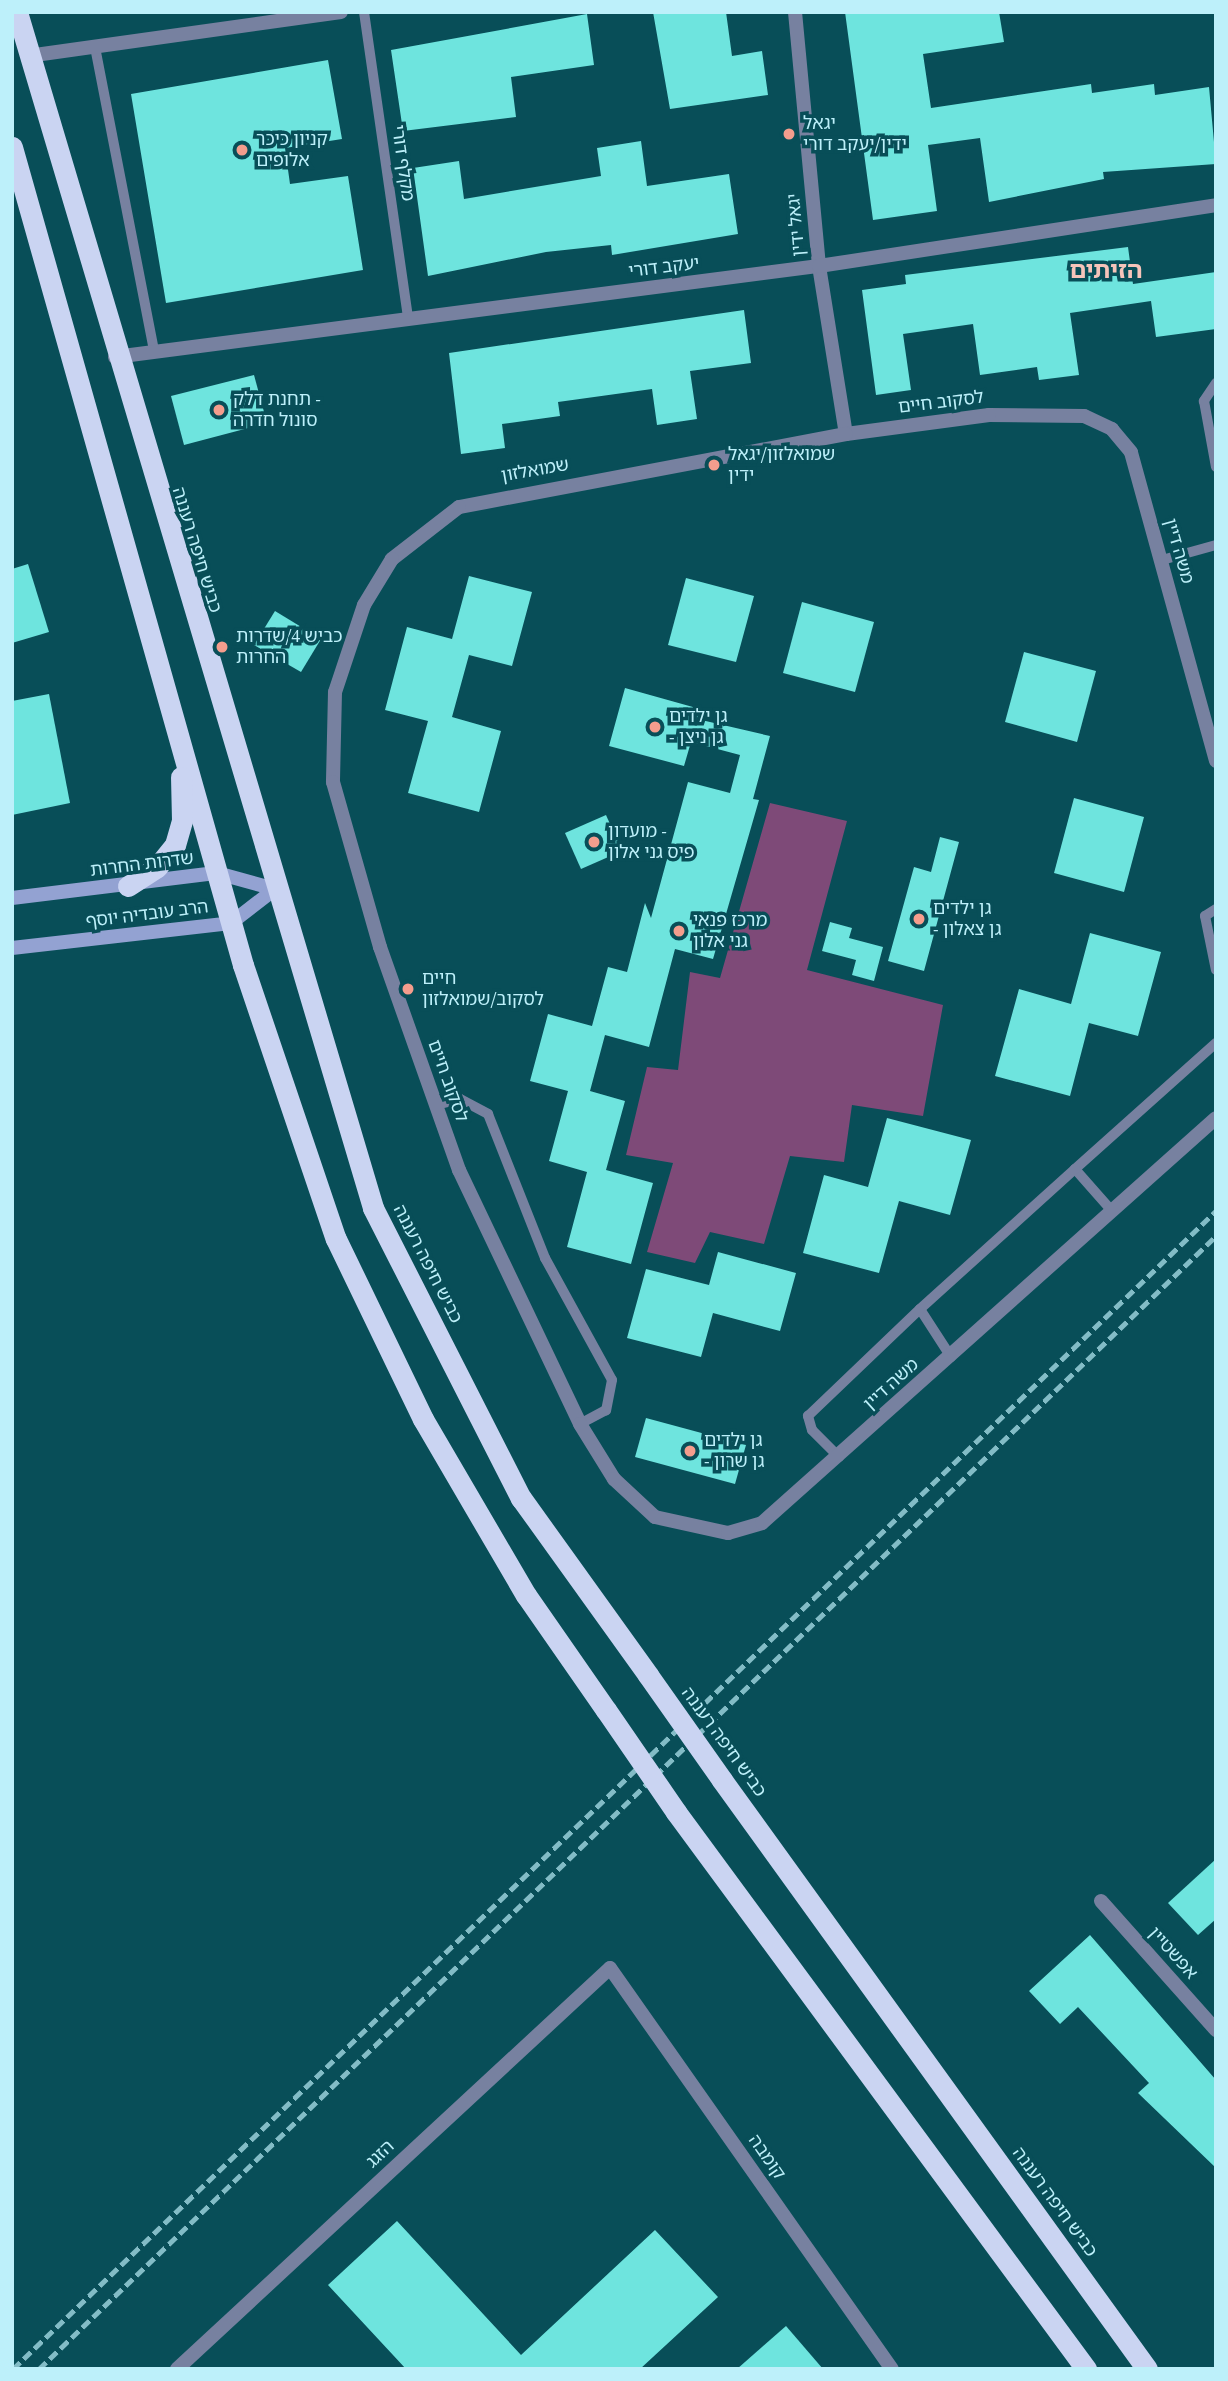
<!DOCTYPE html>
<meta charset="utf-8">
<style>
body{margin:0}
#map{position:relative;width:1228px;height:2381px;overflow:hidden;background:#084e58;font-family:"Source Serif 4","Noto Sans Hebrew",serif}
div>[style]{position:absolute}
.green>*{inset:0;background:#7e4a78}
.building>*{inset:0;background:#6ee4de}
.lane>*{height:10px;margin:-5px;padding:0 5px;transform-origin:5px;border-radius:5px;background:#7781a0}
.street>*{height:14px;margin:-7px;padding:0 7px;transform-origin:7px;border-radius:7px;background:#7781a0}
.secondary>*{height:14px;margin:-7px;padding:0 7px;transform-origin:7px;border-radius:7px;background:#93a2d2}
.highway>*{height:21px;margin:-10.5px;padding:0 10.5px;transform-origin:10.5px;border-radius:10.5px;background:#cad4f2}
.rail>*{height:5px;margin-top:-2.5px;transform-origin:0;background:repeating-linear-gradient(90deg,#83bcc6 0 10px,transparent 0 15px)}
.highway-bridge>*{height:21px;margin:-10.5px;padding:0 10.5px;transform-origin:10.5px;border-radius:10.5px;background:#cad4f2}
.dots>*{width:19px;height:19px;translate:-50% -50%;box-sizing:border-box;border:4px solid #084e58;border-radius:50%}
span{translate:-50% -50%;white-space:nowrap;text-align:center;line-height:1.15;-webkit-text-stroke:7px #084e58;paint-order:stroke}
.poi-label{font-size:18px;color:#bdf0fa}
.left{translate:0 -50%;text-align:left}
.street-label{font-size:18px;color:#bdf0fa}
.district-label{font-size:24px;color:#f6c4ba;font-weight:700}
.frame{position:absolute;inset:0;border:14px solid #bdf0fa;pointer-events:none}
</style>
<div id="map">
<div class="green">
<div style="clip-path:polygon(770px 803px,847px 821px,807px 970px,943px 1005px,923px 1116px,852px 1105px,844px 1162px,790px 1156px,764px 1244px,710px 1232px,695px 1263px,647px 1252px,673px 1163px,626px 1155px,647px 1067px,678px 1070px,690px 972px,720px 978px)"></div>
</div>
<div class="building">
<div style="clip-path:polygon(653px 12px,726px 12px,732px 56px,762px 51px,768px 95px,670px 109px)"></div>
<div style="clip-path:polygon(845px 12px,999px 12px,1004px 42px,923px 54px,931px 108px,1091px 84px,1092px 93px,1154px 84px,1155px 95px,1209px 87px,1216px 164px,1103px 172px,1104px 179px,989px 202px,980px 138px,928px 145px,937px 211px,873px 220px)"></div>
<div style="clip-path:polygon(587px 14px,594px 65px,511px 77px,516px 117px,403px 131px,391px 50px)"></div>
<div style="clip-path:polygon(328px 60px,342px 139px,285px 148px,290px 184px,348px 176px,363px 270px,166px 303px,131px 94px)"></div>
<div style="clip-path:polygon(641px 141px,647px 186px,729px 174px,738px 234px,612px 255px,611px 245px,546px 252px,428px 276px,413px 168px,459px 161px,464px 199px,601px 176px,597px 148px)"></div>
<div style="clip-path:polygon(1128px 247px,1133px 284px,1216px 272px,1216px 329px,1156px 337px,1151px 301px,1070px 313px,1079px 375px,1039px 380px,1037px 367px,980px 375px,973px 324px,903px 334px,911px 390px,876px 395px,862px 290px,906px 284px,905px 275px)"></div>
<div style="clip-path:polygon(744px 310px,751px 363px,690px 371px,697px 419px,657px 425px,652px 389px,558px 402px,560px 416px,502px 424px,505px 448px,461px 454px,449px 353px)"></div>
<div style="clip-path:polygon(254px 375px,267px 423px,184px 445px,171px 396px)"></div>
<div style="clip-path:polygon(28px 564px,49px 632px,12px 643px,12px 569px)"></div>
<div style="clip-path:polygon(469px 576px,532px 592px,512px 666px,469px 655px,452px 717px,501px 731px,479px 812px,408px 793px,428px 721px,385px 710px,407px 627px,452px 639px)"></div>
<div style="clip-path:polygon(686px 578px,754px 596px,736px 662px,668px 645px)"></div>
<div style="clip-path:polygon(802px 602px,874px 622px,855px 692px,783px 673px)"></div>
<div style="clip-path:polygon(275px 611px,321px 639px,301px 672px,254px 645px)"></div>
<div style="clip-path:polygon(1024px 652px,1096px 671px,1077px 742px,1005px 722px)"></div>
<div style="clip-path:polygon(625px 688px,700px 709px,697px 719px,770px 736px,753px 799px,759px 800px,713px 959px,675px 949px,649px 1047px,605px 1035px,590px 1091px,625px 1101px,606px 1170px,653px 1183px,631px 1264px,567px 1247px,587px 1172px,549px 1161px,568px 1091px,530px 1081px,548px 1014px,592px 1026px,608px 967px,627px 972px,645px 903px,651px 918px,688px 782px,730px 793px,740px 755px,691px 742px,684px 766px,609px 746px)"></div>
<div style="clip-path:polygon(49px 694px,70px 803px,12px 815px,12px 701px)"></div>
<div style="clip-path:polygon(1074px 798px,1144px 817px,1124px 892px,1054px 873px)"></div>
<div style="clip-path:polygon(606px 815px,622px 851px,581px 869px,565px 833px)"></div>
<div style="clip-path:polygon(940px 837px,959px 842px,924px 971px,888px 961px,914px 867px,931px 872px)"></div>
<div style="clip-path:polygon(830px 922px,852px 928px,849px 938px,883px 947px,874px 981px,852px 975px,856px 960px,822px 951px)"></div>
<div style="clip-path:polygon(1090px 933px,1161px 952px,1138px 1036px,1089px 1023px,1070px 1096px,995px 1076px,1019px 989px,1071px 1004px)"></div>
<div style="clip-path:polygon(887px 1118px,971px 1140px,950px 1215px,899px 1201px,879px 1273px,803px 1253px,824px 1175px,868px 1187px)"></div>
<div style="clip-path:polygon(718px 1252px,796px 1273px,780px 1331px,713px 1313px,701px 1357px,627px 1338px,646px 1269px,709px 1285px)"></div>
<div style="clip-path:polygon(646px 1418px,746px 1445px,735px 1484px,635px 1457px)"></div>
<div style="clip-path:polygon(1216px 1859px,1216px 1919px,1198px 1935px,1168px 1903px)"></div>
<div style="clip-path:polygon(1090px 1935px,1216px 2080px,1216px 2168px,1138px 2093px,1149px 2083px,1078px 2007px,1060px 2024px,1029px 1991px)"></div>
<div style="clip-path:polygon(397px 2221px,521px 2355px,655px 2230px,718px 2297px,640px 2369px,406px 2369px,328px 2285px)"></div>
<div style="clip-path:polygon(786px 2326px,823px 2369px,737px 2369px)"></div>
</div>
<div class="lane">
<div style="left:364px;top:12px;width:309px;rotate:81.8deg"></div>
<div style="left:95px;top:47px;width:310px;rotate:79deg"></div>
<div style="left:1216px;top:383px;width:22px;rotate:124deg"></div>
<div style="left:1204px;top:401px;width:67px;rotate:79.7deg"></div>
<div style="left:1162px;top:560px;width:56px;rotate:-15.5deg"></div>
<div style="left:1216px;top:909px;width:13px;rotate:148deg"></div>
<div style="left:1205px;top:916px;width:55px;rotate:78.5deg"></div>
<div style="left:436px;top:1105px;width:25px;rotate:-14deg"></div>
<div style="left:460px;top:1099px;width:32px;rotate:28deg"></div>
<div style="left:488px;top:1114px;width:155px;rotate:68.4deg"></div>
<div style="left:545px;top:1258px;width:139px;rotate:61.2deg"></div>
<div style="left:612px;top:1380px;width:31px;rotate:101deg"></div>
<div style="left:606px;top:1410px;width:30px;rotate:152deg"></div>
<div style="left:1112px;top:1211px;width:56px;rotate:-131.4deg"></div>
<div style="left:1075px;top:1169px;width:189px;rotate:-41.8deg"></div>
<div style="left:951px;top:1357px;width:57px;rotate:-122.9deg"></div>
<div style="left:920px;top:1309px;width:209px;rotate:-42.1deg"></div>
<div style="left:839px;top:1457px;width:38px;rotate:-135deg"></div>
<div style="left:812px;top:1430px;width:15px;rotate:-106deg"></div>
<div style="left:808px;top:1416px;width:155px;rotate:-43.7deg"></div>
</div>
<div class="street">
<div style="left:795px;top:12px;width:255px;rotate:84.6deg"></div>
<div style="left:819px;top:266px;width:170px;rotate:80.9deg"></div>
<div style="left:28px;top:56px;width:316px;rotate:-8deg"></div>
<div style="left:115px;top:357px;width:710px;rotate:-7.37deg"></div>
<div style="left:819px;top:266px;width:402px;rotate:-8.7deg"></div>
<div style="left:1216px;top:761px;width:320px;rotate:-105.4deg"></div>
<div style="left:1131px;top:452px;width:30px;rotate:-130deg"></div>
<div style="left:1112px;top:429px;width:31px;rotate:-155deg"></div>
<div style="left:1084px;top:416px;width:95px;rotate:-179.4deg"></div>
<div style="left:989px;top:415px;width:144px;rotate:172.4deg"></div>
<div style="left:846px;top:434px;width:394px;rotate:169.3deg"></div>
<div style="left:459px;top:507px;width:85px;rotate:142.2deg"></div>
<div style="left:392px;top:559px;width:54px;rotate:121.3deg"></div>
<div style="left:364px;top:605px;width:92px;rotate:108.4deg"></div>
<div style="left:335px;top:692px;width:90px;rotate:91.3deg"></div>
<div style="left:333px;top:782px;width:172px;rotate:74.1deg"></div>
<div style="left:380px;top:947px;width:237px;rotate:70.5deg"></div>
<div style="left:459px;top:1170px;width:281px;rotate:64.5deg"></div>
<div style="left:580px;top:1424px;width:65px;rotate:58.3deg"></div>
<div style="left:614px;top:1479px;width:56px;rotate:42.8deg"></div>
<div style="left:655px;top:1517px;width:75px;rotate:12.4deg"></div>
<div style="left:728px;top:1533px;width:35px;rotate:-16deg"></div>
<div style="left:762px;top:1523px;width:608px;rotate:-41.74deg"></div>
<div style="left:1101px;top:1901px;width:173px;rotate:48.3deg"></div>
<div style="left:177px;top:2369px;width:590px;rotate:-42.8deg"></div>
<div style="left:610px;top:1968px;width:490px;rotate:54.9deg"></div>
</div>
<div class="secondary">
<div style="left:12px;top:898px;width:207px;rotate:-7deg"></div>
<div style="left:217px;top:873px;width:60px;rotate:15.4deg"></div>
<div style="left:12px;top:948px;width:220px;rotate:-6.5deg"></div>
<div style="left:231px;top:923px;width:56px;rotate:-37.7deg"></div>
</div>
<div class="highway">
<div style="left:17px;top:12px;width:1248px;rotate:73.42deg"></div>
<div style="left:373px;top:1208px;width:326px;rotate:63deg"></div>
<div style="left:521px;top:1498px;width:218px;rotate:54.3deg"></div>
<div style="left:12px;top:147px;width:850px;rotate:74.23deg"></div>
<div style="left:243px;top:965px;width:289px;rotate:71.3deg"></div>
<div style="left:336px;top:1239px;width:200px;rotate:64.2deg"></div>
<div style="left:423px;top:1419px;width:204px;rotate:59.7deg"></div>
<div style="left:526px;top:1595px;width:140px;rotate:55.2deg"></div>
<div style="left:128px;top:886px;width:35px;rotate:-33deg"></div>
<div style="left:157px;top:867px;width:28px;rotate:-51deg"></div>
<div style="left:175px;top:845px;width:26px;rotate:-74deg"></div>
<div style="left:182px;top:820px;width:43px;rotate:-91.3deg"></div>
<div style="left:722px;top:1780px;width:726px;rotate:54.19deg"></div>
<div style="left:676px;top:1812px;width:692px;rotate:53.64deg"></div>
</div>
<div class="rail">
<div style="left:13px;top:2369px;width:1670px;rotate:-43.91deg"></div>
<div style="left:39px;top:2369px;width:1634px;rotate:-43.91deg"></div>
</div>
<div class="highway-bridge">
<div style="left:648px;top:1675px;width:128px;rotate:54.8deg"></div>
<div style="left:606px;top:1710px;width:124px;rotate:55.5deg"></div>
</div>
<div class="dots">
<div style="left:789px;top:134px;background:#f49d8d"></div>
<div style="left:242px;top:150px;background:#f49d8d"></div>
<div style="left:219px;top:410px;background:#f49d8d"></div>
<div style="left:714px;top:465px;background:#f49d8d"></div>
<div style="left:222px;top:647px;background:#f49d8d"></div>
<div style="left:655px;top:727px;background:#f49d8d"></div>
<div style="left:594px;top:842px;background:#f49d8d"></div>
<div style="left:919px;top:919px;background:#f49d8d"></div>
<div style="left:679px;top:931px;background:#f49d8d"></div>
<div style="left:408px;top:989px;background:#f49d8d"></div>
<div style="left:690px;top:1451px;background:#f49d8d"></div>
</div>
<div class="poi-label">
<span class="left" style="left:803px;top:134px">יגאל<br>ידין/יעקב דורי</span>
<span class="left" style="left:256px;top:150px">קניון כיכר<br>אלופים</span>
<span class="left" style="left:233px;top:410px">תחנת דלק -<br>סונול חדרה</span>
<span class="left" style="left:728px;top:465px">שמואלזון/יגאל<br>ידין</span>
<span class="left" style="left:236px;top:647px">כביש 4/שדרות<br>החרות</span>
<span class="left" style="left:669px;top:727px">גן ילדים<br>- גן ניצן</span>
<span class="left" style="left:608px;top:842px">מועדון -<br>פיס גני אלון</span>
<span class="left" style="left:933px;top:919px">גן ילדים<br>- גן צאלון</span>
<span class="left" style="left:693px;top:931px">מרכז פנאי<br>גני אלון</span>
<span class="left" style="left:422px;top:989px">חיים<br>לסקוב/שמואלזון</span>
<span class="left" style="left:704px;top:1451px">גן ילדים<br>- גן שרון</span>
</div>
<div class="street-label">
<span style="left:403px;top:163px;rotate:82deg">מקלף דורי</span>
<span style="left:796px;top:225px;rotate:-95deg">יגאל ידין</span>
<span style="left:664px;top:267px;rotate:-7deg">יעקב דורי</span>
<span style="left:941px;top:402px;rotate:-7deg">לסקוב חיים</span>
<span style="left:535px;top:470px;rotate:-10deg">שמואלזון</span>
<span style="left:197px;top:550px;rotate:73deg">כביש חיפה רעננה</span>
<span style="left:1179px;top:551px;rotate:74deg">משה דיין</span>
<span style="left:142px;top:864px;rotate:-7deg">שדרות החרות</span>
<span style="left:147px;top:914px;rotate:-7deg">הרב עובדיה יוסף</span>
<span style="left:448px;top:1081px;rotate:70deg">לסקוב חיים</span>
<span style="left:428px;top:1264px;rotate:63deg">כביש חיפה רעננה</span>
<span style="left:891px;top:1384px;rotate:-42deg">משה דיין</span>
<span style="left:724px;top:1742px;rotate:54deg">כביש חיפה רעננה</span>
<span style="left:1173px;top:1953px;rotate:48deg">אפשטיין</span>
<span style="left:380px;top:2154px;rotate:-43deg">הזגג</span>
<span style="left:767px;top:2157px;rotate:55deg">קומבה</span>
<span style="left:1055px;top:2202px;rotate:54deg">כביש חיפה רעננה</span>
</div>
<div class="district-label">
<span style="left:1106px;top:270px">הזיתים</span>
</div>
<div class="frame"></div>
</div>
